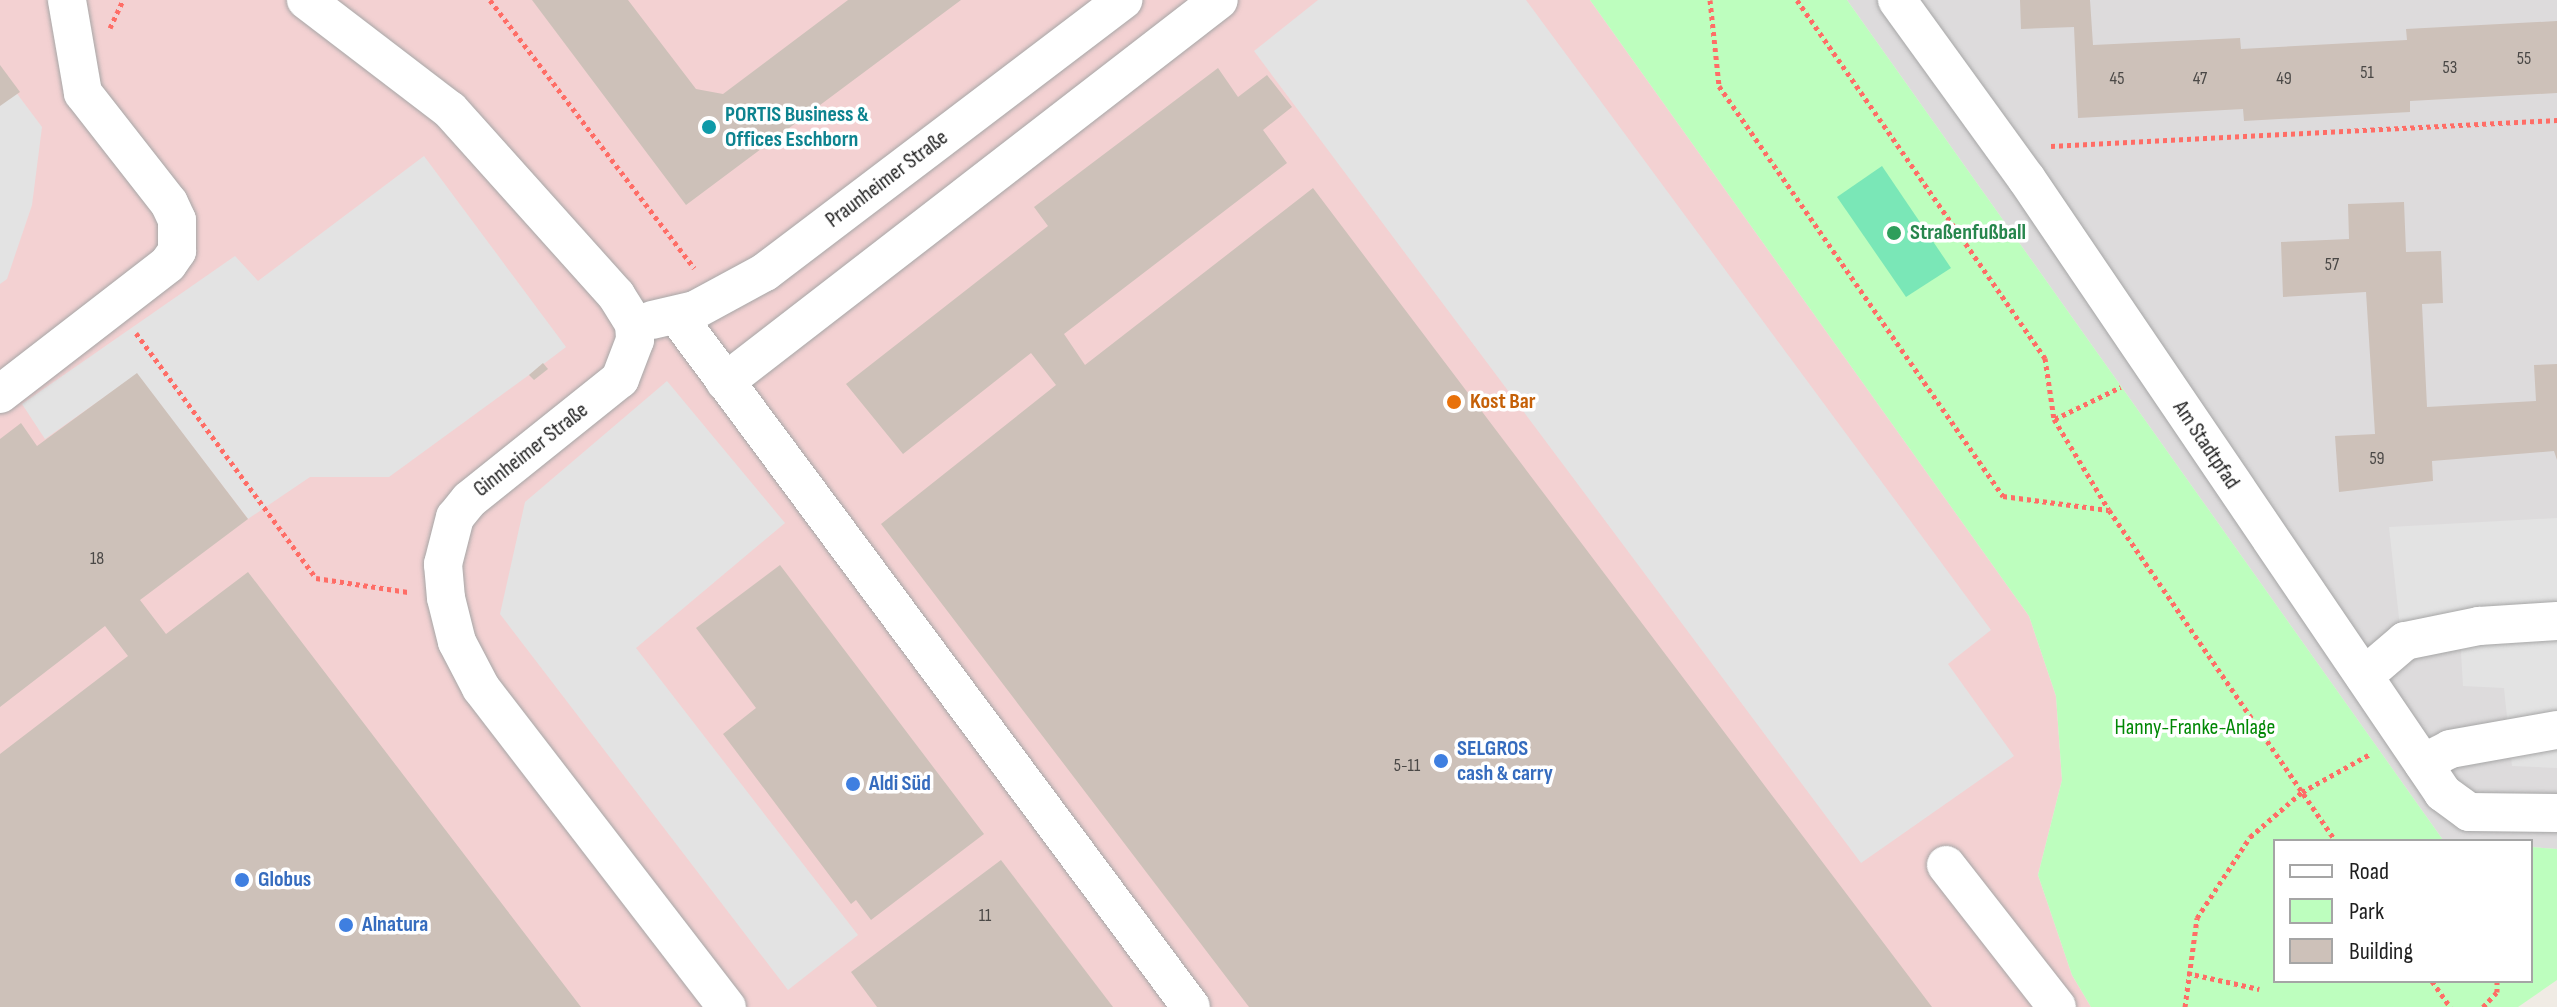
<!DOCTYPE html>
<meta charset="utf-8">
<style>
body{margin:0}
#map{position:relative;width:2557px;height:1007px;overflow:hidden;background:#f0ebe4;font-family:"Sofia Sans Condensed",sans-serif}
div>[style]{position:absolute}
.residential>*{inset:0;background:#dddbdc}
.commercial>*{inset:0;background:#f3d1d2}
.park>*{inset:0;background:#bdfebe}
.pitch>*{inset:0;background:#7ae7b7}
.parking>*{inset:0;background:#e3e3e3}
.building>*{inset:0;background:#cdc1b9}
.path>*{height:5px;margin-top:-2.5px;transform-origin:0;background:repeating-linear-gradient(90deg,#ff6d66 0 4px,transparent 0 8px)}
.roads{filter:drop-shadow(0 0 2px #a6a6a6) drop-shadow(0 0 2px #a6a6a6)}
.minor>*{height:38px;margin:-19px;padding:0 19px;transform-origin:19px;border-radius:19px;background:#fff}
.dots>*{width:22px;height:22px;translate:-50% -50%;box-sizing:border-box;border:4px solid #fff;border-radius:50%}
span{translate:-50% -50%;white-space:nowrap;text-align:center;line-height:1.15;-webkit-text-stroke:7px #fff;paint-order:stroke}
.number-label{font-size:18px;color:#4a4846}
.number-label span{-webkit-text-stroke-width:0}
.culture-label{font-size:22px;color:#0d838f;font-weight:700}
.left{translate:0 -50%;text-align:left}
.street-label{font-size:22px;color:#1f1f1f}
.leisure-label{font-size:22px;color:#27864d;font-weight:700}
.food-label{font-size:22px;color:#c56008;font-weight:700}
.park-label{font-size:22px;color:#018805}
.shop-label{font-size:22px;color:#366cbe;font-weight:700}
.legend{position:absolute;left:2273px;top:839px;width:260px;height:144px;box-sizing:border-box;background:#fff;border:2px solid #a5a5a5;margin:0;padding:10px 14px;list-style:none;font-size:24px;color:#1f1f1f}
.legend li{display:flex;align-items:center;gap:16px;height:40px}
.legend b{width:40px;border:2px solid #a5a5a5}
</style>
<div id="map">
<div class="residential">
<div style="clip-path:polygon(1847px 0,2557px 0,2557px 849px,2531px 847px,2531px 841px,2443px 840px)"></div>
</div>
<div class="commercial">
<div style="clip-path:polygon(0 0,1590px 0,2029px 616px,2056px 696px,2062px 780px,2038px 875px,2072px 975px,2091px 1007px,0 1007px)"></div>
</div>
<div class="park">
<div style="clip-path:polygon(1590px 0,1847px 0,2443px 840px,2459px 841px,2275px 841px,2275px 981px,2531px 981px,2531px 847px,2557px 849px,2557px 980px,2518px 1007px,2091px 1007px,2072px 975px,2038px 875px,2062px 780px,2056px 696px,2029px 616px)"></div>
</div>
<div class="pitch">
<div style="clip-path:polygon(1882px 166px,1951px 268px,1906px 297px,1837px 197px)"></div>
</div>
<div class="parking">
<div style="clip-path:polygon(1318px 0,1526px 0,1991px 630px,1948px 664px,2014px 756px,1861px 863px,1254px 51px)"></div>
<div style="clip-path:polygon(0 71px,42px 127px,32px 205px,7px 279px,0 284px)"></div>
<div style="clip-path:polygon(424px 156px,566px 347px,529px 375px,389px 477px,310px 477px,248px 519px,137px 374px,45px 439px,22px 404px,235px 256px,258px 281px)"></div>
<div style="clip-path:polygon(667px 381px,785px 523px,636px 648px,858px 935px,788px 990px,500px 614px,525px 502px)"></div>
<div style="clip-path:polygon(2557px 518px,2557px 768px,2512px 766px,2504px 688px,2463px 686px,2460px 636px,2401px 636px,2389px 527px)"></div>
</div>
<div class="building">
<div style="clip-path:polygon(532px 0,628px 0,696px 89px,723px 94px,848px 0,961px 0,686px 205px)"></div>
<div style="clip-path:polygon(2020px 0,2090px 0,2093px 45px,2240px 38px,2241px 49px,2407px 40px,2406px 29px,2557px 21px,2557px 93px,2410px 101px,2410px 112px,2244px 121px,2243px 109px,2078px 118px,2074px 27px,2021px 29px)"></div>
<div style="clip-path:polygon(0 65px,20px 92px,0 106px)"></div>
<div style="clip-path:polygon(1218px 68px,1238px 97px,1267px 75px,1292px 107px,1263px 130px,1287px 163px,1064px 334px,1085px 365px,1313px 188px,1932px 1007px,1249px 1007px,881px 524px,1056px 385px,1031px 353px,903px 454px,846px 384px,1048px 226px,1034px 207px)"></div>
<div style="clip-path:polygon(2404px 202px,2406px 252px,2441px 251px,2443px 303px,2422px 304px,2427px 407px,2536px 401px,2534px 365px,2557px 364px,2557px 460px,2554px 451px,2432px 461px,2433px 481px,2339px 492px,2335px 436px,2375px 434px,2366px 292px,2283px 297px,2281px 242px,2349px 239px,2348px 204px)"></div>
<div style="clip-path:polygon(543px 363px,548px 369px,534px 380px,529px 375px)"></div>
<div style="clip-path:polygon(137px 373px,248px 519px,140px 600px,166px 634px,248px 572px,581px 1007px,0 1007px,0 754px,128px 656px,105px 626px,0 707px,0 439px,21px 423px,37px 446px)"></div>
<div style="clip-path:polygon(780px 565px,984px 834px,871px 920px,856px 900px,851px 904px,723px 734px,756px 708px,696px 628px)"></div>
<div style="clip-path:polygon(1001px 860px,1113px 1007px,877px 1007px,851px 972px)"></div>
</div>
<div class="path">
<div style="left:490px;top:0;width:337px;rotate:52.7deg"></div>
<div style="left:1710px;top:0;width:86px;rotate:84deg"></div>
<div style="left:1719px;top:86px;width:499px;rotate:55.3deg"></div>
<div style="left:2003px;top:496px;width:106px;rotate:7.6deg"></div>
<div style="left:1797px;top:0;width:436px;rotate:55.3deg"></div>
<div style="left:2045px;top:358px;width:62px;rotate:81.6deg"></div>
<div style="left:2054px;top:419px;width:106px;rotate:58.9deg"></div>
<div style="left:2109px;top:510px;width:401px;rotate:55.6deg"></div>
<div style="left:110px;top:28px;width:31px;rotate:-65deg"></div>
<div style="left:2051px;top:146px;width:507px;rotate:-2.94deg"></div>
<div style="left:136px;top:333px;width:304px;rotate:53.7deg"></div>
<div style="left:316px;top:578px;width:93px;rotate:8.7deg"></div>
<div style="left:2055px;top:419px;width:73px;rotate:-25.9deg"></div>
<div style="left:2187px;top:973px;width:74px;rotate:12.5deg"></div>
<div style="left:2432px;top:981px;width:32px;rotate:55deg"></div>
<div style="left:2185px;top:1007px;width:90px;rotate:-82.3deg"></div>
<div style="left:2197px;top:918px;width:97px;rotate:-56.8deg"></div>
<div style="left:2250px;top:837px;width:69px;rotate:-40.9deg"></div>
<div style="left:2302px;top:792px;width:78px;rotate:-29.2deg"></div>
<div style="left:2483px;top:1007px;width:21px;rotate:-47deg"></div>
<div style="left:2497px;top:992px;width:11px;rotate:-90deg"></div>
</div>
<div class="roads">
<div class="minor">
<div style="left:306px;top:0;width:181px;rotate:37.4deg"></div>
<div style="left:450px;top:110px;width:249px;rotate:48.1deg"></div>
<div style="left:616px;top:295px;width:34px;rotate:58deg"></div>
<div style="left:634px;top:324px;width:16px;rotate:86deg"></div>
<div style="left:635px;top:340px;width:42px;rotate:111deg"></div>
<div style="left:620px;top:379px;width:193px;rotate:141.3deg"></div>
<div style="left:469px;top:500px;width:22px;rotate:129deg"></div>
<div style="left:455px;top:517px;width:49px;rotate:104.3deg"></div>
<div style="left:443px;top:564px;width:34px;rotate:85deg"></div>
<div style="left:446px;top:598px;width:45px;rotate:76deg"></div>
<div style="left:457px;top:642px;width:52px;rotate:62.4deg"></div>
<div style="left:481px;top:688px;width:403px;rotate:52.4deg"></div>
<div style="left:1897px;top:0;width:220px;rotate:54.1deg"></div>
<div style="left:2026px;top:178px;width:743px;rotate:55.86deg"></div>
<div style="left:2443px;top:793px;width:32px;rotate:36deg"></div>
<div style="left:2469px;top:812px;width:88px;rotate:0.7deg"></div>
<div style="left:677px;top:316px;width:861px;rotate:53.36deg"></div>
<div style="left:652px;top:320px;width:44px;rotate:-13.1deg"></div>
<div style="left:695px;top:310px;width:80px;rotate:-28.5deg"></div>
<div style="left:765px;top:272px;width:450px;rotate:-37.2deg"></div>
<div style="left:725px;top:382px;width:624px;rotate:-37.71deg"></div>
<div style="left:0;top:394px;width:212px;rotate:-37.7deg"></div>
<div style="left:168px;top:264px;width:16px;rotate:-55deg"></div>
<div style="left:177px;top:251px;width:31px;rotate:-90deg"></div>
<div style="left:177px;top:220px;width:19px;rotate:-115deg"></div>
<div style="left:169px;top:203px;width:140px;rotate:-128deg"></div>
<div style="left:83px;top:93px;width:94px;rotate:-99.8deg"></div>
<div style="left:2364px;top:676px;width:54px;rotate:-40.5deg"></div>
<div style="left:2405px;top:641px;width:76px;rotate:-11.5deg"></div>
<div style="left:2479px;top:626px;width:78px;rotate:-3.7deg"></div>
<div style="left:2423px;top:763px;width:30px;rotate:-27deg"></div>
<div style="left:2450px;top:749px;width:109px;rotate:-10.1deg"></div>
<div style="left:1946px;top:865px;width:180px;rotate:52deg"></div>
</div>
</div>
<div class="dots">
<div style="left:709px;top:127px;background:#0f9aa8"></div>
<div style="left:1894px;top:233px;background:#2e9e5b"></div>
<div style="left:1454px;top:402px;background:#e8710a"></div>
<div style="left:1441px;top:761px;background:#3f7fe0"></div>
<div style="left:853px;top:784px;background:#3f7fe0"></div>
<div style="left:242px;top:880px;background:#3f7fe0"></div>
<div style="left:346px;top:925px;background:#3f7fe0"></div>
</div>
<div class="number-label">
<span style="left:2524px;top:59px">55</span>
<span style="left:2450px;top:68px">53</span>
<span style="left:2367px;top:73px">51</span>
<span style="left:2117px;top:79px">45</span>
<span style="left:2200px;top:79px">47</span>
<span style="left:2284px;top:79px">49</span>
<span style="left:2332px;top:265px">57</span>
<span style="left:2377px;top:459px">59</span>
<span style="left:97px;top:559px">18</span>
<span style="left:1407px;top:766px">5-11</span>
<span style="left:985px;top:916px">11</span>
</div>
<div class="culture-label">
<span class="left" style="left:725px;top:127px">PORTIS Business &amp;<br>Offices Eschborn</span>
</div>
<div class="street-label">
<span style="left:887px;top:179px;rotate:-37deg">Praunheimer Straße</span>
<span style="left:2206px;top:445px;rotate:56deg">Am Stadtpfad</span>
<span style="left:531px;top:450px;rotate:-38deg">Ginnheimer Straße</span>
</div>
<div class="leisure-label">
<span class="left" style="left:1910px;top:233px">Straßenfußball</span>
</div>
<div class="food-label">
<span class="left" style="left:1470px;top:402px">Kost Bar</span>
</div>
<div class="park-label">
<span style="left:2195px;top:728px">Hanny-Franke-Anlage</span>
</div>
<div class="shop-label">
<span class="left" style="left:1457px;top:761px">SELGROS<br>cash &amp; carry</span>
<span class="left" style="left:869px;top:784px">Aldi Süd</span>
<span class="left" style="left:258px;top:880px">Globus</span>
<span class="left" style="left:362px;top:925px">Alnatura</span>
</div>
<ul class="legend">
<li><b style="height:10px;background:#fff"></b>Road</li>
<li><b style="height:22px;background:#bdfebe"></b>Park</li>
<li><b style="height:22px;background:#cdc1b9"></b>Building</li>
</ul>
</div>
